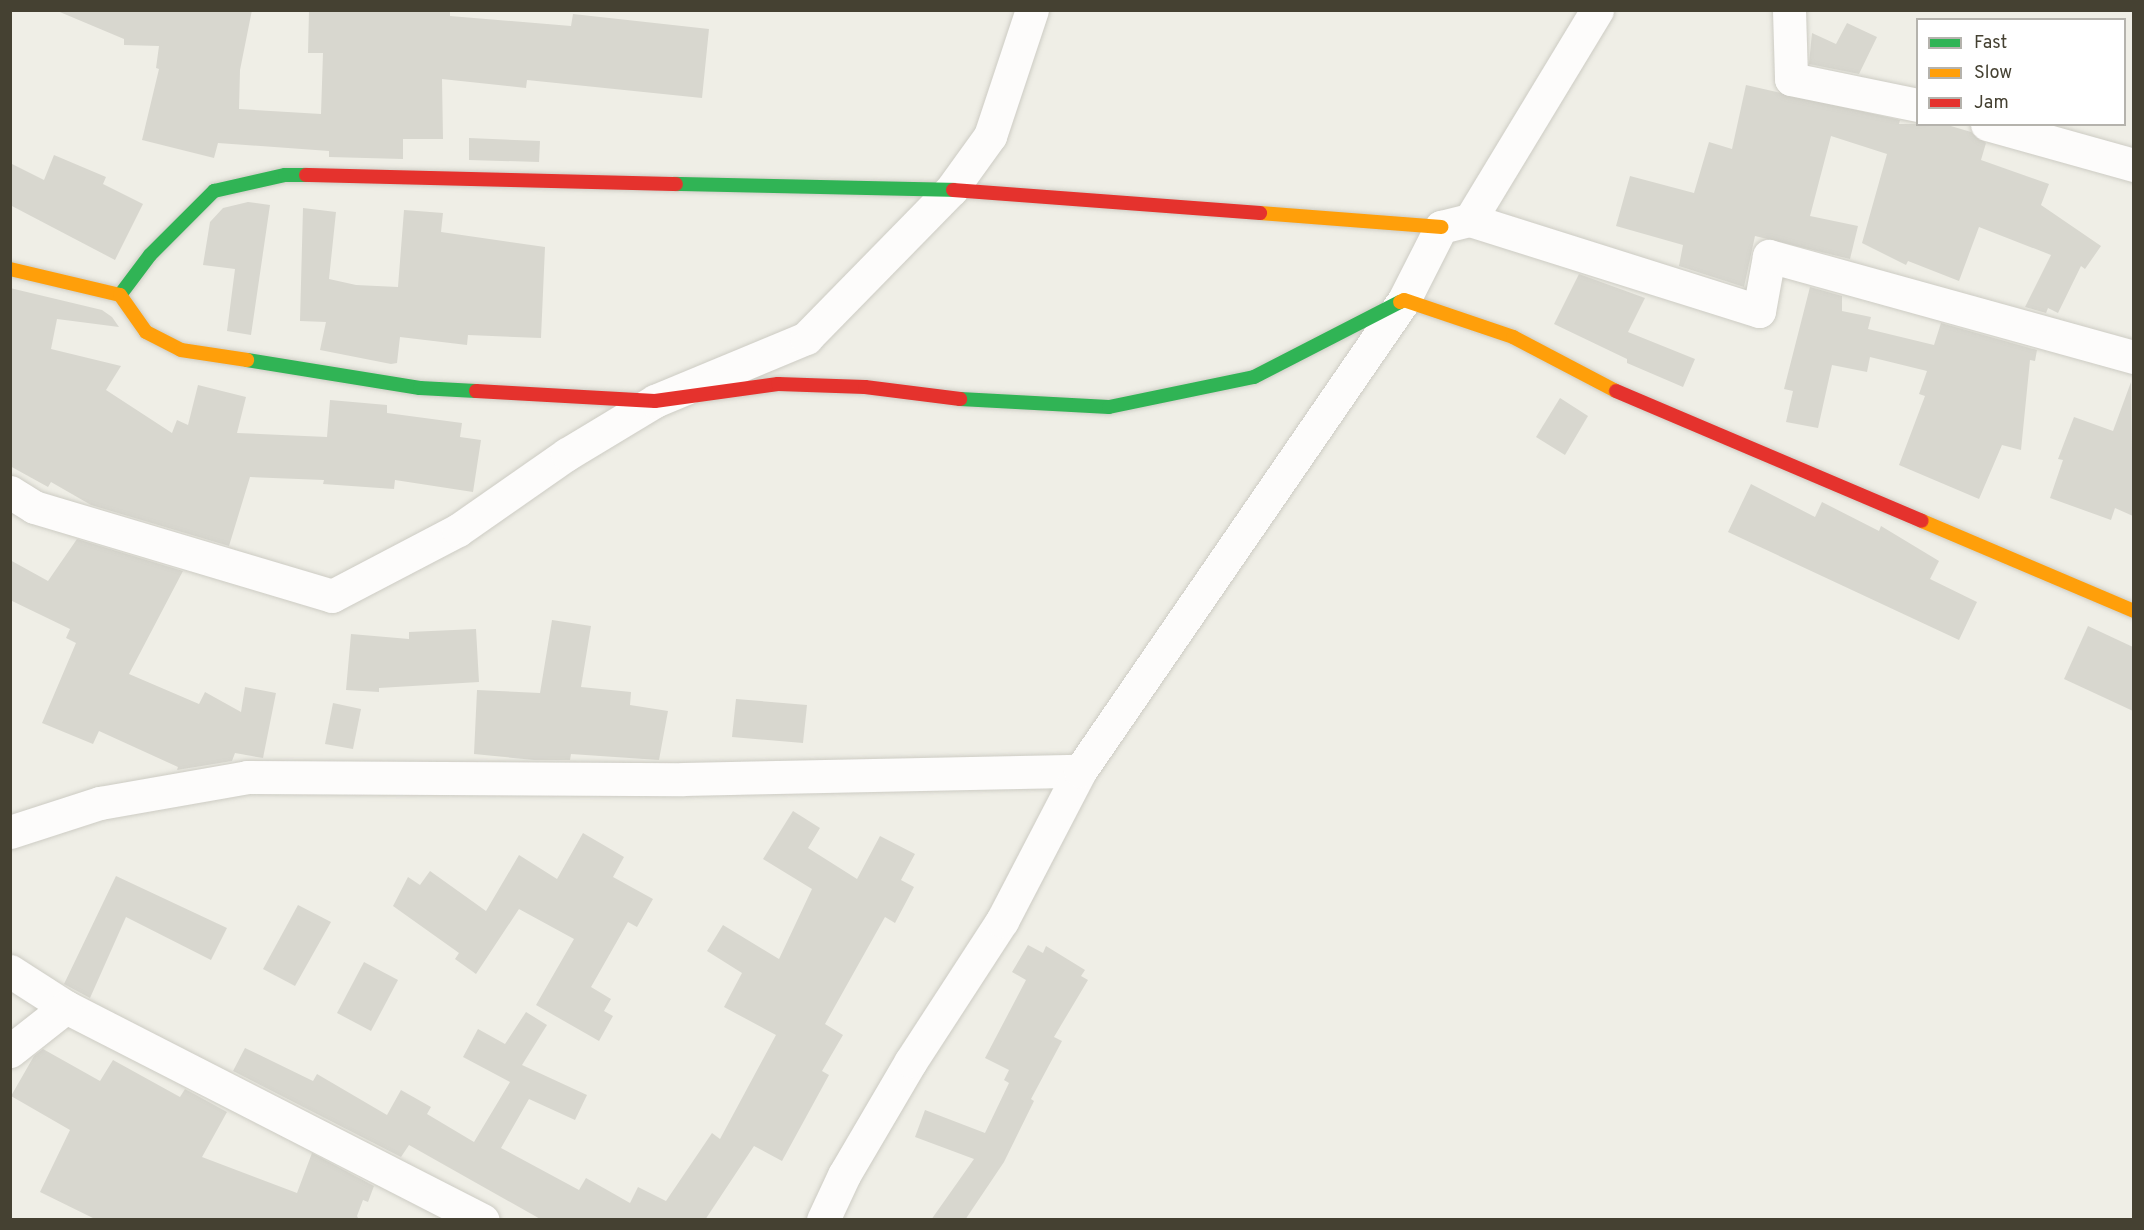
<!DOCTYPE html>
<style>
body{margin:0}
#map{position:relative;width:2144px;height:1230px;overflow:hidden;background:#efeee6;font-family:Overpass,sans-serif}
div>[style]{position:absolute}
.building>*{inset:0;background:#d8d7cf}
.roads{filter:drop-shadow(0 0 2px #cdccc4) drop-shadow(0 0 2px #cdccc4)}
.street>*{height:33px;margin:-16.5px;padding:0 16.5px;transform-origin:16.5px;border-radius:16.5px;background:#fdfcfb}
.fast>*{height:14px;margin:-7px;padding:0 7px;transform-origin:7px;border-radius:7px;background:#30b455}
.slow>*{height:14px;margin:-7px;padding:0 7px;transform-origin:7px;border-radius:7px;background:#ff9f0a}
.jam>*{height:14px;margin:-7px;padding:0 7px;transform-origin:7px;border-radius:7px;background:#e5322d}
span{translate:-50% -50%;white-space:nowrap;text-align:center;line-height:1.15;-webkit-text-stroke:6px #fff;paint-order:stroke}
.frame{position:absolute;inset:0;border:12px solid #454132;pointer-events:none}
.legend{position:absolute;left:1916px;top:18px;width:210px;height:108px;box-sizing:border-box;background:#fff;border:2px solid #b5b3ad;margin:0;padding:8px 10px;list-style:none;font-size:18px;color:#454132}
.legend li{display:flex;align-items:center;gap:12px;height:30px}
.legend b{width:30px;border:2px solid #b5b3ad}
</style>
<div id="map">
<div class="building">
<div style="clip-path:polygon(55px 10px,252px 10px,240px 70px,239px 109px,321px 114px,323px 53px,308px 53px,309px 10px,450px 10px,450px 16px,571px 26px,573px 14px,709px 29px,702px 98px,527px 80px,526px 88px,442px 79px,443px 139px,403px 139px,403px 159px,329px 157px,329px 151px,218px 143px,214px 158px,142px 140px,159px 69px,156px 68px,159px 46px,124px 45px,124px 39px)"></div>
<div style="clip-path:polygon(1847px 23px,1877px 37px,1859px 74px,1809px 64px,1812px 33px,1836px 44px)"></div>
<div style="clip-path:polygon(1746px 85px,1900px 120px,1899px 124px,1944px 124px,1971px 132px,1986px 143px,1981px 160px,2049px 184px,2041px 205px,2101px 246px,2085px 269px,2081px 266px,2058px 313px,2048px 308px,2046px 313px,2025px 307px,2051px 255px,1979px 227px,1959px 281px,1908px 261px,1906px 265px,1862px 243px,1887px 154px,1831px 136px,1810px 216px,1858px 226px,1850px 259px,1755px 236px,1744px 287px,1679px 266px,1683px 245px,1616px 226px,1630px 176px,1694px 193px,1709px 142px,1732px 149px)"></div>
<div style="clip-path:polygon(469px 138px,540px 141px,539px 162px,469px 160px)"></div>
<div style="clip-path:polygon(54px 155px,106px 177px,103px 184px,143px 204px,115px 260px,10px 205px,10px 163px,44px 180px)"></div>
<div style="clip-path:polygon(248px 202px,270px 205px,251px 335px,227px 331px,235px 269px,203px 265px,210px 222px,223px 208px)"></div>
<div style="clip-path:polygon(303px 208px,336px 212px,329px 279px,356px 285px,398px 287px,404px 210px,443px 213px,441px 232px,545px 247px,541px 338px,468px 335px,467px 345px,400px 337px,397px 363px,391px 364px,320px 350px,326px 322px,300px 321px)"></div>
<div style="clip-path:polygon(1579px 274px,1645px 298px,1628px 332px,1695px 359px,1683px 387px,1627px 363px,1627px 359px,1554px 324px)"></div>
<div style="clip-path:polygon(1810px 287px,1842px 296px,1842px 311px,1871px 317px,1868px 329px,1934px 345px,1941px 323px,2037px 350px,2035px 361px,2030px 360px,2021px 450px,2002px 445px,1979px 499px,1899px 465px,1925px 396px,1919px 394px,1927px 371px,1870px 357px,1867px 372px,1832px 365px,1818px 428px,1786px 422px,1793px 391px,1784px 389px)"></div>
<div style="clip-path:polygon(10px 288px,102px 310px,112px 317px,119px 327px,57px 319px,51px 349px,121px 366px,106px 390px,172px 433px,177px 420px,188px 425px,198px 385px,246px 397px,237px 433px,327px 437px,330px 400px,387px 405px,387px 413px,462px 423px,460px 437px,481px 440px,473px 492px,395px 480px,394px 489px,323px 484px,324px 480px,250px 477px,229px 546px,91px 505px,51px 482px,48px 487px,10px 466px)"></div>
<div style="clip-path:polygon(2131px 382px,2133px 516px,2115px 508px,2111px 520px,2050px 498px,2063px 460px,2058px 459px,2074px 417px,2113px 431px)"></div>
<div style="clip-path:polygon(1560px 398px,1588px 416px,1565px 455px,1536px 437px)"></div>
<div style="clip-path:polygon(1751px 484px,1815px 517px,1822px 502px,1879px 531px,1881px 526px,1939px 561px,1930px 579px,1977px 602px,1959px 640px,1728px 532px)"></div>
<div style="clip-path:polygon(77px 539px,183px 571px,129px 674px,199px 704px,205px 692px,241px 712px,245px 687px,276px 693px,263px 758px,235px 753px,232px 761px,177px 770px,178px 767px,99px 731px,93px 744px,42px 723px,76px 643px,66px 638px,70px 629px,10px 600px,10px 560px,48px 581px)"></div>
<div style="clip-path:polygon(552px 620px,591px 626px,581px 687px,631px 692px,630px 705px,668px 711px,659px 760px,571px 754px,570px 760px,534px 760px,474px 754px,477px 690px,540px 693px)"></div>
<div style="clip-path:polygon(2088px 626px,2133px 647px,2133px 711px,2064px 679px)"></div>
<div style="clip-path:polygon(476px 629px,479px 682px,379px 688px,379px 692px,346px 690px,351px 634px,409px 639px,409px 632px)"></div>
<div style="clip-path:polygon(736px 699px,807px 705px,803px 743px,732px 737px)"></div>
<div style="clip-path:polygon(333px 703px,361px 709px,353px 749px,325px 744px)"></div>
<div style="clip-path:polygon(793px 811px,820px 828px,808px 848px,857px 879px,880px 836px,915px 854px,901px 880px,914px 887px,895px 923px,885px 917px,825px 1024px,843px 1035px,822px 1071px,829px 1075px,782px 1161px,754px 1146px,705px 1220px,542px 1220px,409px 1145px,401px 1157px,233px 1071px,245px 1048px,313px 1081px,317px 1074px,387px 1115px,401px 1090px,431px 1107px,427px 1114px,474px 1142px,510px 1082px,463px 1057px,478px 1029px,505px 1044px,526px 1012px,547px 1025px,522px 1065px,587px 1095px,575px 1120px,529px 1099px,501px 1148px,579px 1190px,586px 1178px,630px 1203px,638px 1187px,666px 1201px,712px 1133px,720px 1139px,776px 1035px,724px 1007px,742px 973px,707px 951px,723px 925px,779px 959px,812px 889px,763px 859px)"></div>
<div style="clip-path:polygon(583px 833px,624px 857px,613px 877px,653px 899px,637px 927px,628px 922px,591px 987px,611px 999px,604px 1011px,613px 1016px,599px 1041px,536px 1005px,574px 939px,519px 909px,476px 974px,455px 959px,459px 953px,393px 906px,408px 877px,420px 885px,430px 871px,486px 911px,519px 855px,557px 879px)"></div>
<div style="clip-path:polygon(116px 876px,227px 928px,211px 960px,126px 917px,90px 998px,64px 984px)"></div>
<div style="clip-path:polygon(298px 905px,331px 922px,295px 986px,263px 969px)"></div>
<div style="clip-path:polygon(1028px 945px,1043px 953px,1046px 946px,1085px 970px,1081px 976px,1088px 980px,1054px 1037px,1062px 1041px,1031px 1099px,1034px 1101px,1004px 1162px,965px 1220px,931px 1220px,974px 1159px,915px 1137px,925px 1110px,985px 1133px,1009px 1083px,1004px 1080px,1009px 1070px,985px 1058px,1026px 980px,1012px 972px)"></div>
<div style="clip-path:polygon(364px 962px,398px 980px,371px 1031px,337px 1013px)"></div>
<div style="clip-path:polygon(43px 1049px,100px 1081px,113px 1060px,180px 1097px,185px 1089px,227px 1112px,202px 1157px,297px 1193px,312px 1153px,374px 1186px,368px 1202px,363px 1200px,357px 1216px,359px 1220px,97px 1220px,40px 1192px,70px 1130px,11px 1096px,34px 1056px)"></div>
</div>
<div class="roads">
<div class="street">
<div style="left:1597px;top:10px;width:245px;rotate:121.2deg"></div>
<div style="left:1470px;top:220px;width:303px;rotate:17.5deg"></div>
<div style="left:1759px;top:311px;width:56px;rotate:-79.7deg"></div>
<div style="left:1769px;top:256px;width:379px;rotate:15.5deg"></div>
<div style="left:1789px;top:10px;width:69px;rotate:88.3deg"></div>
<div style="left:1791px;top:79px;width:130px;rotate:11.6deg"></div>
<div style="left:1987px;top:124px;width:153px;rotate:15.6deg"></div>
<div style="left:10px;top:492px;width:28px;rotate:32deg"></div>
<div style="left:34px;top:507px;width:311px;rotate:16.6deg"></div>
<div style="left:332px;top:596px;width:142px;rotate:-27.6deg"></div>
<div style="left:458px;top:530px;width:133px;rotate:-34.9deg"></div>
<div style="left:567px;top:454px;width:103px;rotate:-31.1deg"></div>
<div style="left:655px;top:401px;width:164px;rotate:-22.6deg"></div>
<div style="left:806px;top:338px;width:207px;rotate:-45.6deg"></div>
<div style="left:951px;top:190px;width:67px;rotate:-54.2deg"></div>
<div style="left:990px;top:136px;width:133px;rotate:-71.6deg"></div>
<div style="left:10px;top:832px;width:95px;rotate:-17.9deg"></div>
<div style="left:100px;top:803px;width:149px;rotate:-10deg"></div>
<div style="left:247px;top:777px;width:436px;rotate:0.3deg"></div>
<div style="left:683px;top:779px;width:397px;rotate:-1.2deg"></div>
<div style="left:10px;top:971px;width:67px;rotate:32.7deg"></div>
<div style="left:66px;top:1007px;width:468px;rotate:27.1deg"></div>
<div style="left:10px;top:1051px;width:71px;rotate:-38.2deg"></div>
<div style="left:823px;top:1220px;width:50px;rotate:-65deg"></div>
<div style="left:844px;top:1175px;width:132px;rotate:-59.6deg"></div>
<div style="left:911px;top:1061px;width:167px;rotate:-57deg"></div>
<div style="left:1002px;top:921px;width:169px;rotate:-62.5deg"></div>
<div style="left:1080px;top:771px;width:572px;rotate:-55.48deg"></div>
<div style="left:1404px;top:300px;width:82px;rotate:-63.1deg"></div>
<div style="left:1441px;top:227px;width:30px;rotate:-14deg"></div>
</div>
<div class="fast">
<div style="left:676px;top:184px;width:277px;rotate:1.2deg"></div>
<div style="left:120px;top:295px;width:50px;rotate:-53.1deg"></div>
<div style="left:150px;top:255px;width:91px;rotate:-45deg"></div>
<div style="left:214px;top:191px;width:73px;rotate:-12.7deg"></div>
<div style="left:285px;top:175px;width:21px"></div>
<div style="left:247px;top:360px;width:175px;rotate:9.2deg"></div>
<div style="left:420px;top:388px;width:56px;rotate:3.1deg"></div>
<div style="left:960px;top:399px;width:149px;rotate:3.1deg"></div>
<div style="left:1109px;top:407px;width:148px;rotate:-11.7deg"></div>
<div style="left:1254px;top:377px;width:164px;rotate:-27.2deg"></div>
</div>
<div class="slow">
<div style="left:1260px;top:213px;width:182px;rotate:4.4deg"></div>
<div style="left:10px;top:269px;width:113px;rotate:13.3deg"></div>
<div style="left:120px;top:295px;width:45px;rotate:54.9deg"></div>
<div style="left:146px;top:332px;width:39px;rotate:27deg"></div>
<div style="left:181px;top:350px;width:67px;rotate:8.6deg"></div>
<div style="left:1400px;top:302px;width:4px;rotate:-27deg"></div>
<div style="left:1404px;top:300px;width:115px;rotate:18.7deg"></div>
<div style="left:1513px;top:337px;width:116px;rotate:27.7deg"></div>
<div style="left:1922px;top:521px;width:230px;rotate:23deg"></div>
</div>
<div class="jam">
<div style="left:306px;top:175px;width:370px;rotate:1.4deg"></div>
<div style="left:953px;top:190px;width:308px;rotate:4.3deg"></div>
<div style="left:476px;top:391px;width:179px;rotate:3.2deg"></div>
<div style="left:655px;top:401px;width:124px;rotate:-7.9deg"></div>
<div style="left:778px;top:384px;width:87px;rotate:2deg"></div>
<div style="left:865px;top:387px;width:96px;rotate:7.2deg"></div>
<div style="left:1616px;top:391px;width:332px;rotate:23deg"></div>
</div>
</div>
<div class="frame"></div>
<ul class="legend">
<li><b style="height:8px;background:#30b455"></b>Fast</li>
<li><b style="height:8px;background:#ff9f0a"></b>Slow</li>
<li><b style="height:8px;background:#e5322d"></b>Jam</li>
</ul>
</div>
